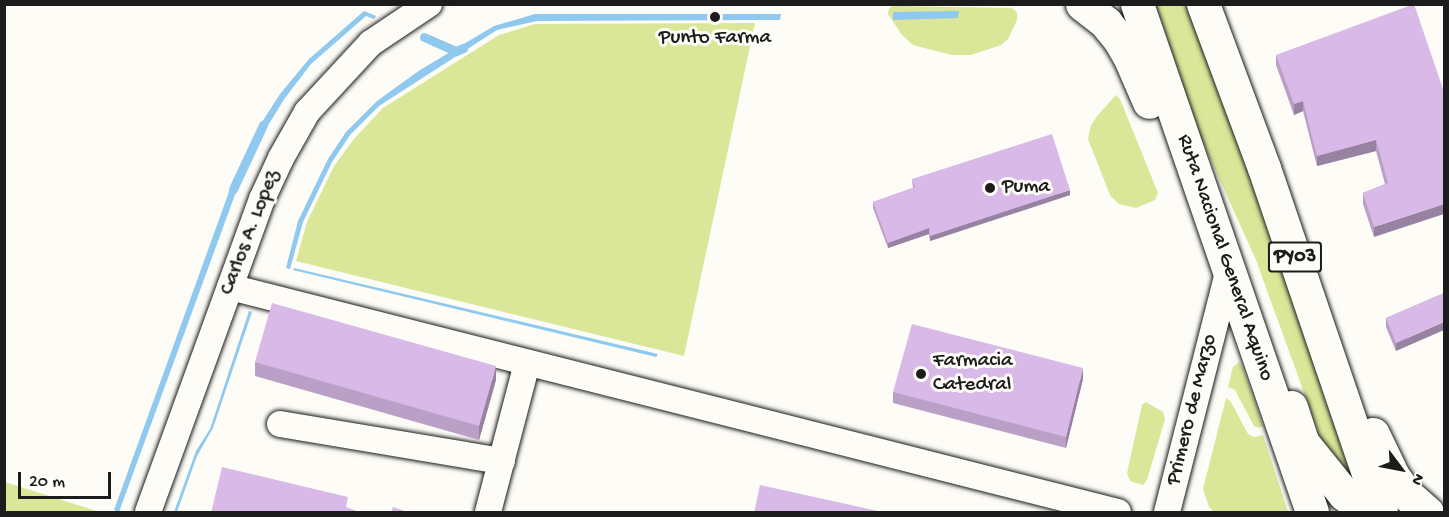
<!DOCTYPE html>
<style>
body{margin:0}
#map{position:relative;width:1449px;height:517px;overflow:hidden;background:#fdfcf7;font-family:"Gochi Hand",sans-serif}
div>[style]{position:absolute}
.green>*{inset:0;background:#dae698}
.water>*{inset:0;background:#8fc9ef}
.stream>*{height:9px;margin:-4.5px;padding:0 4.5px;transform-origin:4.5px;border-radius:4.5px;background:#8fc9ef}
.roads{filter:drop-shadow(0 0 2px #1c1c1c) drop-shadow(0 0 2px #1c1c1c)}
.street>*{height:26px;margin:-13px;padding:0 13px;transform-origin:13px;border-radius:13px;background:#fdfcf7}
.secondary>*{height:33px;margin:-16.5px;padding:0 16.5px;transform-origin:16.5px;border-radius:16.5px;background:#fdfcf7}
.highway>*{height:33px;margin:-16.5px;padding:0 16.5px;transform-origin:16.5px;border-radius:16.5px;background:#fdfcf7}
.wall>*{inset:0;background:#ba9fc7}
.shaded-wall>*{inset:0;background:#9782a2}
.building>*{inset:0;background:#d8b9e7}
.dots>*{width:16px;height:16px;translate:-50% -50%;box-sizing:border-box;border:3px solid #fdfcf7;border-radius:50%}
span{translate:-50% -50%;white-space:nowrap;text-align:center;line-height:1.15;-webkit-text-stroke:6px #fdfcf7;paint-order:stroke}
.shield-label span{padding:2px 4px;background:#fdfcf7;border:2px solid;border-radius:4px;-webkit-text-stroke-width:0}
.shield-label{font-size:20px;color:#1c1c1c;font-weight:700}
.poi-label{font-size:21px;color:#1c1c1c}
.left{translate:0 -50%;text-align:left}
.street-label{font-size:21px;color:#1c1c1c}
.frame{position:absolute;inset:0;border:6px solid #1c1c1c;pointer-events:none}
.north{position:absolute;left:1371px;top:439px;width:60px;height:60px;-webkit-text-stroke:4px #fdfcf7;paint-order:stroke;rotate:122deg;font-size:16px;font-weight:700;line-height:24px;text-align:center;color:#1c1c1c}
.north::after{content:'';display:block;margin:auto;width:21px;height:27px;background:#1c1c1c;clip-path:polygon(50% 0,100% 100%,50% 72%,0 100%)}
.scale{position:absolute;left:18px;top:472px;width:93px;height:27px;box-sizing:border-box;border:3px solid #1c1c1c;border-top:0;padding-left:8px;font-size:18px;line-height:21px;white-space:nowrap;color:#1c1c1c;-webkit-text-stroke:4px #fdfcf7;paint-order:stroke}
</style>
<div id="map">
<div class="green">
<div style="clip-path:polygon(1156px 5px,1191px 5px,1354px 484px,1323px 445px,1256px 260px,1200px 136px)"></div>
<div style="clip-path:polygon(893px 6px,1012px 8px,1017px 12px,1017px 20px,1008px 39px,1001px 45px,971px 55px,952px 55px,913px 45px,902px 35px,888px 14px,889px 8px)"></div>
<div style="clip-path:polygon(755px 23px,684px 356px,296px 261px,307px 222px,334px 166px,354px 139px,383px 108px,499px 35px,535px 24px)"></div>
<div style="clip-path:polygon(1116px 95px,1120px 99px,1158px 193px,1155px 200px,1136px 208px,1119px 204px,1110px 195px,1088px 139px,1091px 125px,1098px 115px)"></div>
<div style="clip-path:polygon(1239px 362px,1243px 368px,1263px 426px,1259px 428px,1254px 426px,1235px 390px,1228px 387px,1233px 367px)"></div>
<div style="clip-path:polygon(1226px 398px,1231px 402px,1248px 434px,1254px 437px,1263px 435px,1288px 512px,1214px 512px,1209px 507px,1203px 489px)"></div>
<div style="clip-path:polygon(1146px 402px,1163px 412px,1165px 419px,1147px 480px,1143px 485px,1130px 481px,1127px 473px,1142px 405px)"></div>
<div style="clip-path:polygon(4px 482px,5px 482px,100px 512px,5px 512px)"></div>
</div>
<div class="water">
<div style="clip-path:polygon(364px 11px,376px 16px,374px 19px,366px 16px,311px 64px,285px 98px,262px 135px,255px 133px,280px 94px,309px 59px)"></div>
<div style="clip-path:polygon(959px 11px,958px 18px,893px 20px,893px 12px)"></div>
<div style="clip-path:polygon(535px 14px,781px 14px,780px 20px,537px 21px,497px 30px,379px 106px,350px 135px,332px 162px,303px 222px,290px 269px,286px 268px,298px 221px,328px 159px,346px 132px,377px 101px,420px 70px,494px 26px)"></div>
<div style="clip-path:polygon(234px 178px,240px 181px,119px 512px,114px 510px)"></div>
<div style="clip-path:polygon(294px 268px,658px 354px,656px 357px,293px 270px)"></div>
<div style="clip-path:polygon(249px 311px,252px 312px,213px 428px,197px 456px,177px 512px,174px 512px,196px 451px,210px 429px)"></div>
</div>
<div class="stream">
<div style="left:424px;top:37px;width:35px;rotate:24deg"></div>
<div style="left:456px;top:51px;width:8px;rotate:-23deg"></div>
<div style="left:233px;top:189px;width:71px;rotate:-64.9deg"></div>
</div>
<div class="roads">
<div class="street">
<div style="left:230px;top:287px;width:916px;rotate:14.22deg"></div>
<div style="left:280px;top:424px;width:225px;rotate:9.5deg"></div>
<div style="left:148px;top:512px;width:333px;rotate:-70deg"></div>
<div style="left:262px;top:199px;width:45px;rotate:-65.1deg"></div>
<div style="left:281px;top:158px;width:53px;rotate:-60.5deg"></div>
<div style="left:307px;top:112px;width:94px;rotate:-47.2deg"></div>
<div style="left:371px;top:43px;width:70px;rotate:-33.9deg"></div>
<div style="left:488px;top:512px;width:154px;rotate:-75.3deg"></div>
<div style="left:1167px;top:512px;width:248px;rotate:-75.7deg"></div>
</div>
<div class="secondary">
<div style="left:1291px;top:407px;width:38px;rotate:72deg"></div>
<div style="left:1303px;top:443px;width:65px;rotate:51.2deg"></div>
<div style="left:1344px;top:494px;width:29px;rotate:38deg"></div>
</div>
<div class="highway">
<div style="left:1082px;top:4px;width:31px;rotate:38deg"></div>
<div style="left:1106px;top:23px;width:21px;rotate:51deg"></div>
<div style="left:1119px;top:39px;width:20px;rotate:60deg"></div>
<div style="left:1129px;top:56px;width:50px;rotate:66.5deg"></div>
<div style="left:1137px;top:4px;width:537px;rotate:70.99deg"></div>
<div style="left:1203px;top:4px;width:175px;rotate:69.6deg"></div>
<div style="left:1264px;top:168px;width:363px;rotate:71.2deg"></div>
<div style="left:1373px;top:434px;width:47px;rotate:64.5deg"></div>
<div style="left:1393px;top:476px;width:22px;rotate:54deg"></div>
<div style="left:1406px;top:494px;width:28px;rotate:41deg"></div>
</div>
</div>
<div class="wall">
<div style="clip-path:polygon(1276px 55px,1444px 92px,1374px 237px,1363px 204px,1363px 193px,1385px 184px,1376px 151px,1317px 166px,1303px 111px,1294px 115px,1276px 65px)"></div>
<div style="clip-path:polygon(912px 179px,1070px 195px,930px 241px,929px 234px,888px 248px,873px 208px,873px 202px,913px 188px)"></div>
<div style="clip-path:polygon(1444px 293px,1396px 351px,1386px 327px,1386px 318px)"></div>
<div style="clip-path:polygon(255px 362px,496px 380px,479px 440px,255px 376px)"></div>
<div style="clip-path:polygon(1083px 379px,1066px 448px,893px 403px,893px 392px)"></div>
</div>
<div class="shaded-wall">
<div style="clip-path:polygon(1303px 101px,1303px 111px,1294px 115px,1294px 104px)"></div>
<div style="clip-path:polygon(1376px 140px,1376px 151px,1317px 166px,1317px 156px)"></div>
<div style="clip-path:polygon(1070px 190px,1070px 195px,930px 241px,930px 236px)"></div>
<div style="clip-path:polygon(1444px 204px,1444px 214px,1374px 237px,1374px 227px)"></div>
<div style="clip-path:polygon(929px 228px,929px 234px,888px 248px,888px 243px)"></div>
<div style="clip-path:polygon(1444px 322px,1444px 330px,1396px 351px,1396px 343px)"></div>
<div style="clip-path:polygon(496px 366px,496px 380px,479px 440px,479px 426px)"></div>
<div style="clip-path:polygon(1083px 368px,1083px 379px,1066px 448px,1066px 437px)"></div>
</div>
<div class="building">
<div style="clip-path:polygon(1414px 4px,1444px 92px,1444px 204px,1374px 227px,1363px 193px,1388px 183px,1376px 140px,1317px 156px,1303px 101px,1294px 104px,1276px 55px)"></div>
<div style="clip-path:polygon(1052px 134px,1070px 190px,930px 236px,929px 228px,888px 243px,873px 202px,915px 187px,912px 179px)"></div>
<div style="clip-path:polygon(1444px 293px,1444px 322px,1396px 343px,1386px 318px)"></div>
<div style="clip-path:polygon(272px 303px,496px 366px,479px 426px,255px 362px)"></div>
<div style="clip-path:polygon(912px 324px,1083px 368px,1066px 437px,893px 392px)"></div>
<div style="clip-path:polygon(222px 467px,348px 497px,346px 507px,362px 513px,211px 513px)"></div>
<div style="clip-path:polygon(760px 485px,887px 513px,754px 513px)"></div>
<div style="clip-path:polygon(393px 507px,411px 513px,391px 513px)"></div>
</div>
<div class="dots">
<div style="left:715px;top:17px;background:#1c1c1c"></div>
<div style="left:990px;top:188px;background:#1c1c1c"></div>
<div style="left:921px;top:374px;background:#1c1c1c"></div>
</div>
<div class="shield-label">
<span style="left:1295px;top:257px">PY03</span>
</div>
<div class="poi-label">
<span style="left:715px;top:39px">Punto Farma</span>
<span class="left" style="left:1002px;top:188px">Puma</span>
<span class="left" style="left:933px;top:374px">Farmacia<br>Catedral</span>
</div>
<div class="street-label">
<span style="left:251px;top:233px;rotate:-69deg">Carlos A. Lopez</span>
<span style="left:1224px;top:258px;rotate:71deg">Ruta Nacional General Aquino</span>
<span style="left:1193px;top:410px;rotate:-76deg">Primero de Marzo</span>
</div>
<div class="frame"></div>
<div class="north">N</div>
<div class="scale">20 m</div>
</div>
